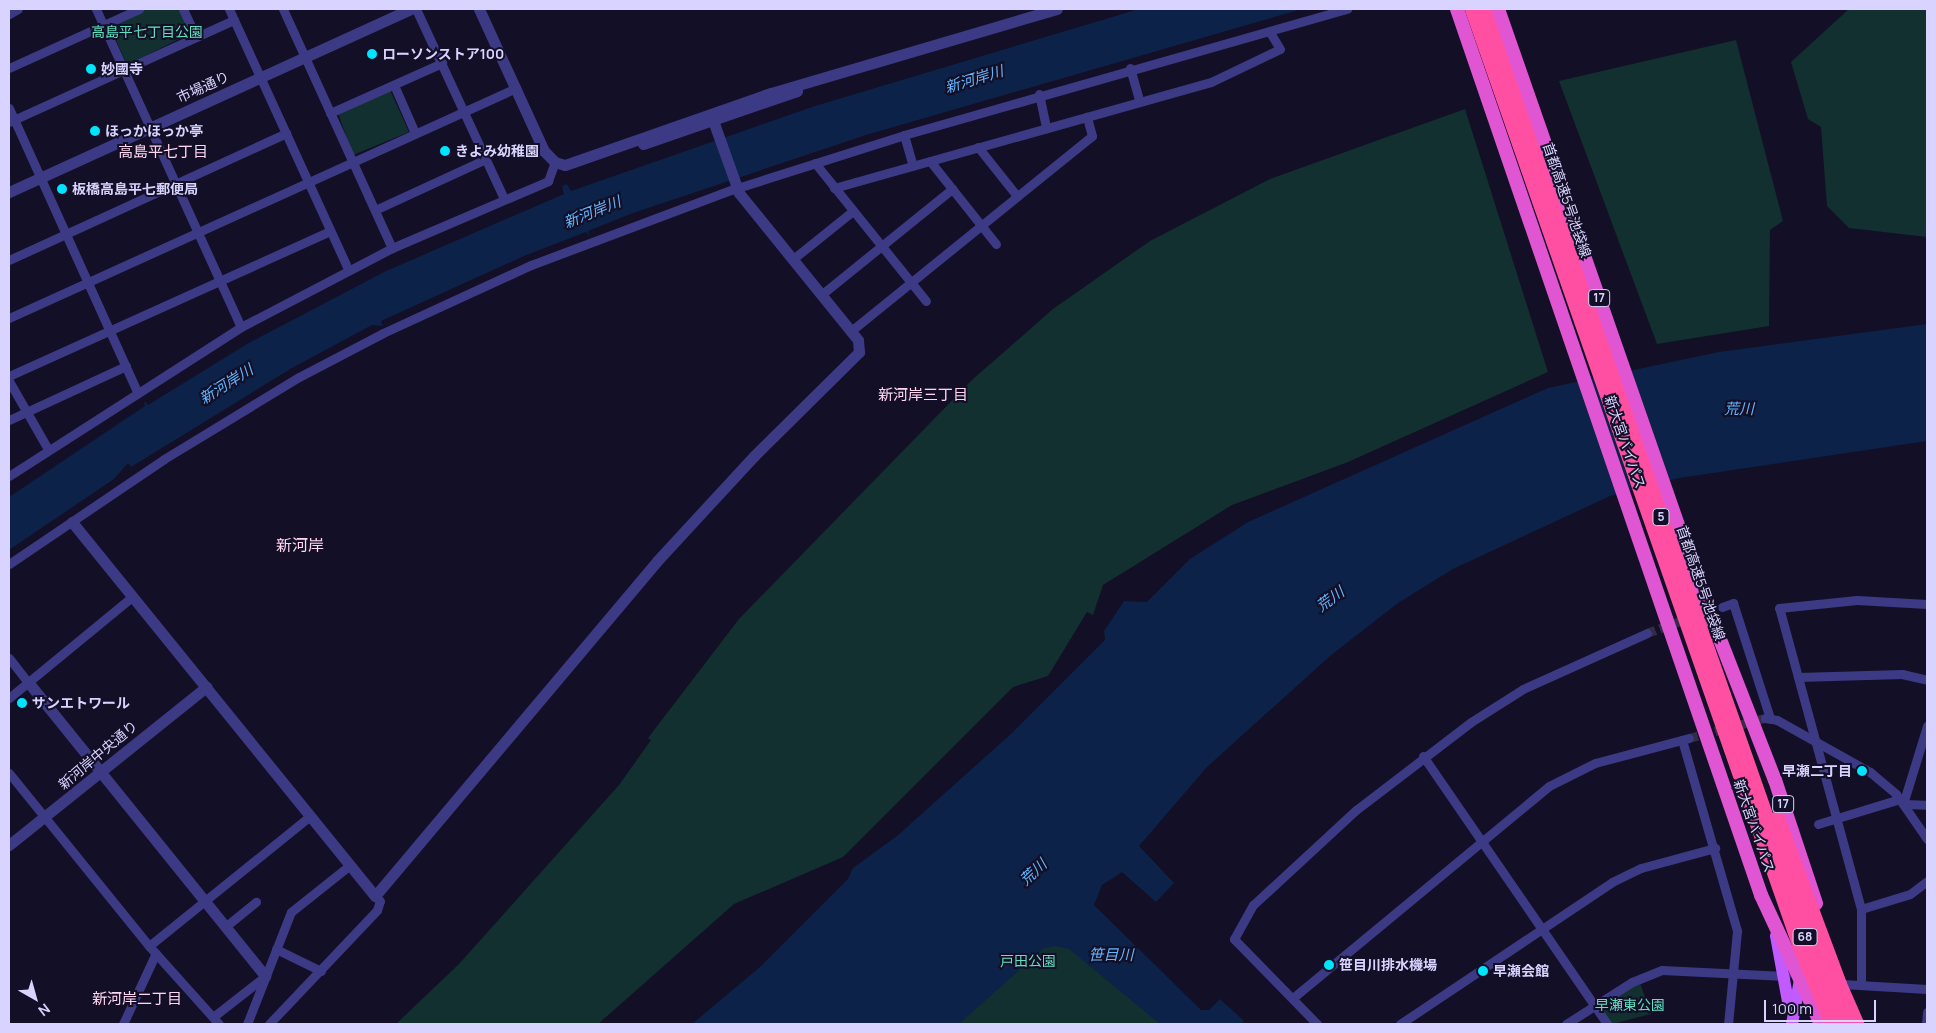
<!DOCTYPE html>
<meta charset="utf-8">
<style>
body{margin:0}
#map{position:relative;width:1936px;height:1033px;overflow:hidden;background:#130f26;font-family:Manrope,"Noto Sans JP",sans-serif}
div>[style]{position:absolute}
.green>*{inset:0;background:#12302f}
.water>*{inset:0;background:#0c2248}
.minor-tunnel>*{height:9px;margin-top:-4.5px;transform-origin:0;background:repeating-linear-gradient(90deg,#312d47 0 9px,transparent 0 13.5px)}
.minor>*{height:9px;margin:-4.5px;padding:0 4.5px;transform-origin:4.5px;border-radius:4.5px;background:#3d3a85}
.tertiary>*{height:11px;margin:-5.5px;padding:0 5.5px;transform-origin:5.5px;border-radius:5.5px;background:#3d3a85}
.primary>*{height:12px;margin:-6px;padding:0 6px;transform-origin:6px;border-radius:6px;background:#c25bff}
.trunk>*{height:14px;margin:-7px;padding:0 7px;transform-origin:7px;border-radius:7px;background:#e055d1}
.motorway>*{height:15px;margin:-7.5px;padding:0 7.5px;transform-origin:7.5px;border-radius:7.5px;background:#ff4fa3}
.motorway-bridge>*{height:15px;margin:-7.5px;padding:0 7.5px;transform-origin:7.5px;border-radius:7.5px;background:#ff4fa3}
.dots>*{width:14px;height:14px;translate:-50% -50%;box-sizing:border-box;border:2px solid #130f26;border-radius:50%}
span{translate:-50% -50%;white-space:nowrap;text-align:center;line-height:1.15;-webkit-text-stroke:4px #130f26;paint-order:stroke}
.shield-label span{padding:1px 4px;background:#130f26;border:1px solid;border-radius:4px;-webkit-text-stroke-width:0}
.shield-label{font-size:12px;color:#d9d4ff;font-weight:700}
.park-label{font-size:14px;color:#5fe0c0}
.poi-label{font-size:14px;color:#d9d4ff;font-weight:700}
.left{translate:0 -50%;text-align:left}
.right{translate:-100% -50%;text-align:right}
.street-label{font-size:14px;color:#d9d4ff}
.water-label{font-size:15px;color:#62b6ff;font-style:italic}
.neighbourhood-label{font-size:15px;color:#ffd6f0}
.quarter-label{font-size:16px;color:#ffd6f0}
.frame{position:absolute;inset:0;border:10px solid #d9d4ff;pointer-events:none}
.north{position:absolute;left:10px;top:973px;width:50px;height:50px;-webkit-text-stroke:4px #130f26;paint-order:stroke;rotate:142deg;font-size:14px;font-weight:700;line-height:20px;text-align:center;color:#d9d4ff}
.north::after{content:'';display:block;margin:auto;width:18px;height:22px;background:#d9d4ff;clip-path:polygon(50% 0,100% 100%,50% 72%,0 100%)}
.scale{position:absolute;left:1764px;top:1000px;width:112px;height:22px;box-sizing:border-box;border:2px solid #d9d4ff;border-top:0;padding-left:6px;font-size:15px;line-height:18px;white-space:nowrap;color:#d9d4ff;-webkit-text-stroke:4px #130f26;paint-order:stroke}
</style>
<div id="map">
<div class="green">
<div style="clip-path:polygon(146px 9px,180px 9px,191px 33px,127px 65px,110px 26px)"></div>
<div style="clip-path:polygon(1849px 9px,1927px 9px,1927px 237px,1849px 228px,1827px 206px,1821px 127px,1808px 119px,1791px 62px)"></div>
<div style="clip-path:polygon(1736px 40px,1783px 221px,1770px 230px,1769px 326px,1657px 344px,1559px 81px)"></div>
<div style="clip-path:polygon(390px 90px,409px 132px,353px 155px,338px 113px)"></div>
<div style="clip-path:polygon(1465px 109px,1548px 372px,1348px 462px,1232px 505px,1103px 585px,1093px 615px,1087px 612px,1048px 676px,1013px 687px,843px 857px,734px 904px,598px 1024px,396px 1024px,459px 964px,619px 785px,651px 740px,648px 738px,739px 619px,973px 379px,1053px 309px,1150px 241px,1270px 179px)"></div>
<div style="clip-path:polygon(1032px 875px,1174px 1024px,853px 1024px)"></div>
<div style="clip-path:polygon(1640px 983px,1651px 1014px,1612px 1024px,1600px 1006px)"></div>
</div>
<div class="water">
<div style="clip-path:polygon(1139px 9px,1302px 9px,866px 135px,633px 213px,588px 231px,590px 237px,586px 232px,524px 256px,381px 321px,383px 326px,372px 325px,292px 368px,131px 467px,128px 463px,114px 479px,9px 550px,9px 497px,145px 406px,144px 401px,148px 405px,247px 344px,386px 271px,564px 194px,562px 186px,567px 184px,571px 191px,815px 106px)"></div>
<div style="clip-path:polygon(1927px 324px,1927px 441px,1679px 478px,1610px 496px,1453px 569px,1398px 603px,1330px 656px,1207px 767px,1139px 846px,1174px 883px,1156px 902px,1122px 872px,1102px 885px,1094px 905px,1201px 1010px,1209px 1010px,1220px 999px,1244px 1021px,1241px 1024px,1160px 1024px,1069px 949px,1056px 946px,1044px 948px,959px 1024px,692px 1024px,760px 967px,848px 879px,853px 868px,897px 836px,1012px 733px,1105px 640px,1104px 631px,1124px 601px,1147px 602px,1190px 559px,1248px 522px,1548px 388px,1719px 352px)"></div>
</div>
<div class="minor-tunnel">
<div style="left:1647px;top:633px;width:45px;rotate:-19.7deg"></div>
<div style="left:1689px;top:738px;width:79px;rotate:-14.7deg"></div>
</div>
<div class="minor">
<div style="left:96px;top:9px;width:349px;rotate:65.5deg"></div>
<div style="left:183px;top:9px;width:31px;rotate:65deg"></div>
<div style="left:229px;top:9px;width:286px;rotate:65.4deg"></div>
<div style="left:283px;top:9px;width:263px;rotate:65.5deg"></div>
<div style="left:416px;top:9px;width:209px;rotate:65.1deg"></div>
<div style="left:9px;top:14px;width:10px;rotate:-29deg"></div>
<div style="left:9px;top:68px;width:143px;rotate:-24.4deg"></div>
<div style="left:1130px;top:68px;width:35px;rotate:74deg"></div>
<div style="left:394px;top:85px;width:52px;rotate:66.4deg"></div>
<div style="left:1039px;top:94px;width:35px;rotate:78deg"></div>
<div style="left:9px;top:108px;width:311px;rotate:65.7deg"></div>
<div style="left:330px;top:113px;width:123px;rotate:-24.1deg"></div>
<div style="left:9px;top:122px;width:247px;rotate:-24.4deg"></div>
<div style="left:904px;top:135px;width:32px;rotate:74deg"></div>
<div style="left:978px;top:147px;width:63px;rotate:51.5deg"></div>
<div style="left:930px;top:161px;width:106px;rotate:51.5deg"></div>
<div style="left:815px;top:163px;width:177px;rotate:51.2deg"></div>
<div style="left:834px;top:188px;width:392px;rotate:-15.7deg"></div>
<div style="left:1211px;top:82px;width:76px;rotate:-25.6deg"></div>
<div style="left:1280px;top:49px;width:21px;rotate:-121deg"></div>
<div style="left:375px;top:210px;width:122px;rotate:-24.7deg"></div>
<div style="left:793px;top:259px;width:77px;rotate:-38.7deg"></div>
<div style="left:9px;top:260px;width:305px;rotate:-24.6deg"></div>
<div style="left:821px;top:295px;width:169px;rotate:-39deg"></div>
<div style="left:9px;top:318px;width:557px;rotate:-24.4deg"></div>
<div style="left:851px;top:331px;width:310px;rotate:-39deg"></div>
<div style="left:1092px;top:136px;width:20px;rotate:-105deg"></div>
<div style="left:9px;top:376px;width:352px;rotate:-24.3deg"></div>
<div style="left:9px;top:381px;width:78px;rotate:60.2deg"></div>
<div style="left:9px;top:420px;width:129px;rotate:-24.8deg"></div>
<div style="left:9px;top:476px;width:276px;rotate:-32.7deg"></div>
<div style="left:241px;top:327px;width:170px;rotate:-27.6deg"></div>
<div style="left:392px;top:248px;width:170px;rotate:-23.2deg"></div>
<div style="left:548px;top:181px;width:20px;rotate:-70deg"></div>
<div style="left:9px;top:564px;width:187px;rotate:-34.1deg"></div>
<div style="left:164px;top:459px;width:158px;rotate:-31.3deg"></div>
<div style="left:299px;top:377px;width:95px;rotate:-27.6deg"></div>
<div style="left:383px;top:333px;width:163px;rotate:-24.7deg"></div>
<div style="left:531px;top:265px;width:214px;rotate:-20.6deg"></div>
<div style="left:731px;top:190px;width:182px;rotate:-17.6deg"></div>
<div style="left:904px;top:135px;width:461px;rotate:-15.9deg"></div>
<div style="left:1722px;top:607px;width:12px;rotate:-20deg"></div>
<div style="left:1733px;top:603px;width:121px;rotate:72.2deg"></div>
<div style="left:9px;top:658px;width:31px;rotate:52deg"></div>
<div style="left:1798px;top:677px;width:104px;rotate:-1.7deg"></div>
<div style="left:1902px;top:674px;width:26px;rotate:13deg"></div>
<div style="left:9px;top:698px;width:159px;rotate:-39.4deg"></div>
<div style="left:1765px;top:718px;width:12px;rotate:9deg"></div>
<div style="left:1777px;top:720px;width:107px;rotate:29.2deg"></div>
<div style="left:1870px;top:772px;width:34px;rotate:40deg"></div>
<div style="left:1896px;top:794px;width:55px;rotate:55.4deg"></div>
<div style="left:1682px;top:740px;width:199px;rotate:73.9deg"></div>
<div style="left:1737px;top:931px;width:93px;rotate:95.5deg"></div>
<div style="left:1423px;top:756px;width:325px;rotate:55.5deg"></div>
<div style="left:9px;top:773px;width:223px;rotate:51deg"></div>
<div style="left:149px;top:946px;width:105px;rotate:48.1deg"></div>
<div style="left:1903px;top:804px;width:82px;rotate:-72.9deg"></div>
<div style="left:1903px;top:804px;width:24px;rotate:2deg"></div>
<div style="left:1818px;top:824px;width:86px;rotate:-17deg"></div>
<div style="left:1861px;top:909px;width:51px;rotate:-17deg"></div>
<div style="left:1910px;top:894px;width:21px;rotate:-37deg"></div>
<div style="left:225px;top:927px;width:40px;rotate:-39deg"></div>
<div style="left:149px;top:946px;width:207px;rotate:-38.9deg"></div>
<div style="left:276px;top:949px;width:50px;rotate:26.1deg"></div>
<div style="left:1861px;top:983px;width:74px;rotate:-90deg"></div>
<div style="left:1861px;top:909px;width:312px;rotate:-105.2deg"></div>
<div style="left:1779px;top:608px;width:78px;rotate:-5.9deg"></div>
<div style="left:1857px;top:600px;width:70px;rotate:3.3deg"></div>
<div style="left:1842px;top:984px;width:85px;rotate:3.4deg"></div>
<div style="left:1294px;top:997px;width:331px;rotate:-39.6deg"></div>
<div style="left:1549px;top:786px;width:51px;rotate:-26.6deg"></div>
<div style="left:1595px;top:763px;width:97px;rotate:-14.9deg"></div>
<div style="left:213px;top:1017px;width:63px;rotate:-38deg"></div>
<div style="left:123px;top:1024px;width:78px;rotate:-65.1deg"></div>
<div style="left:247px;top:1024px;width:120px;rotate:-68.6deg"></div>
<div style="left:291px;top:912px;width:75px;rotate:-38.5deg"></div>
<div style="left:269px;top:1024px;width:157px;rotate:-46.5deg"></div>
<div style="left:377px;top:910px;width:9px;rotate:-72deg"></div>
<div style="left:380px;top:901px;width:7px;rotate:-135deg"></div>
<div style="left:1317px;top:1024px;width:119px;rotate:-134.3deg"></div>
<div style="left:1234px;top:939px;width:39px;rotate:-61deg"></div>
<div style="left:1253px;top:905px;width:140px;rotate:-42.7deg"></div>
<div style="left:1356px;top:810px;width:145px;rotate:-37.4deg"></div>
<div style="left:1471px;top:722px;width:62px;rotate:-32.4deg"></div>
<div style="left:1523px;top:689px;width:136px;rotate:-24.3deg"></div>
<div style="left:1400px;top:1024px;width:255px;rotate:-33.8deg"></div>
<div style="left:1612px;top:882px;width:32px;rotate:-26deg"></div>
<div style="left:1641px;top:868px;width:77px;rotate:-15.1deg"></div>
<div style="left:1566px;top:1024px;width:78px;rotate:-32.5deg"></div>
<div style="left:1632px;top:982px;width:32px;rotate:-22deg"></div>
<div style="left:1662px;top:970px;width:124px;rotate:2.8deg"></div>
<div style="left:1926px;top:1024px;width:12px;rotate:-85deg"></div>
</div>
<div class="tertiary">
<div style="left:479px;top:9px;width:156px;rotate:65.4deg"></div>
<div style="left:544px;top:151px;width:16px;rotate:45deg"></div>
<div style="left:555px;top:162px;width:10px;rotate:17deg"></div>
<div style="left:565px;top:165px;width:218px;rotate:-19.3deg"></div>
<div style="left:771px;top:93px;width:298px;rotate:-16.4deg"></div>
<div style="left:643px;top:144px;width:163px;rotate:-19deg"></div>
<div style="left:9px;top:192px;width:441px;rotate:-24.5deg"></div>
<div style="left:72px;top:522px;width:481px;rotate:51deg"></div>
<div style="left:375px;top:896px;width:438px;rotate:-49.9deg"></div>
<div style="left:657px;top:561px;width:143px;rotate:-47.3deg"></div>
<div style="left:754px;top:456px;width:148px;rotate:-44.7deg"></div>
<div style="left:859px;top:352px;width:12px;rotate:-95deg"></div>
<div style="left:858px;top:340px;width:189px;rotate:-129deg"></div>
<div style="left:739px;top:193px;width:74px;rotate:-109.7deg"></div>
<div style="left:28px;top:682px;width:378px;rotate:51.1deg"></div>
<div style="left:9px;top:845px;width:253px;rotate:-38.7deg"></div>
</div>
<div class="primary">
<div style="left:1776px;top:936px;width:72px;rotate:79.6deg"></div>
<div style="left:1792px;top:1024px;width:51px;rotate:-79.8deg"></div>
</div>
<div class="trunk">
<div style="left:1457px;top:9px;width:937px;rotate:71.06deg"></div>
<div style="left:1761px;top:895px;width:142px;rotate:65.1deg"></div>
<div style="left:1498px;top:9px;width:613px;rotate:70.77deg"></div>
<div style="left:1700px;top:588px;width:206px;rotate:68.7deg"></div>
<div style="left:1775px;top:780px;width:130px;rotate:71.6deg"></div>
</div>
<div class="motorway">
<div style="left:1839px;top:984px;width:43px;rotate:66.4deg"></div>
</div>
<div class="motorway-bridge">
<div style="left:1472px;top:9px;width:991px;rotate:70.72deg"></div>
<div style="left:1799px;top:944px;width:87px;rotate:67.6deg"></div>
<div style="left:1483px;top:9px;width:986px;rotate:70.7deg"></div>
<div style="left:1809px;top:940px;width:91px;rotate:68deg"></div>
<div style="left:1777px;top:818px;width:177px;rotate:69.5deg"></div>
</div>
<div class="dots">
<div style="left:372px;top:54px;background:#00e5ff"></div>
<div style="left:91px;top:69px;background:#00e5ff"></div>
<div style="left:95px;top:131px;background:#00e5ff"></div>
<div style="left:445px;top:151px;background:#00e5ff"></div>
<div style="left:62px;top:189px;background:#00e5ff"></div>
<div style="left:22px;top:703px;background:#00e5ff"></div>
<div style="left:1862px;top:771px;background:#00e5ff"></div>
<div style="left:1329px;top:965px;background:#00e5ff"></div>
<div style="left:1483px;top:971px;background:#00e5ff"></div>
</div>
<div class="shield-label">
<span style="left:1599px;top:298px">17</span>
<span style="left:1661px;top:517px">5</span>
<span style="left:1783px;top:804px">17</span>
<span style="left:1805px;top:937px">68</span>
</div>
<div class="park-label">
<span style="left:147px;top:32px">高島平七丁目公園</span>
<span style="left:1028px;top:961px">戸田公園</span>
<span style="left:1630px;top:1005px">早瀬東公園</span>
</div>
<div class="poi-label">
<span class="left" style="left:382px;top:54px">ローソンストア100</span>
<span class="left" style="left:101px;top:69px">妙國寺</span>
<span class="left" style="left:105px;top:131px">ほっかほっか亭</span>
<span class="left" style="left:455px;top:151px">きよみ幼稚園</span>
<span class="left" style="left:72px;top:189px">板橋高島平七郵便局</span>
<span class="left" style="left:32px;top:703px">サンエトワール</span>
<span class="right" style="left:1852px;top:771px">早瀬二丁目</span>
<span class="left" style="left:1339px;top:965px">笹目川排水機場</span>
<span class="left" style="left:1493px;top:971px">早瀬会館</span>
</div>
<div class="street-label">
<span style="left:203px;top:87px;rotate:-24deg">市場通り</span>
<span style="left:1567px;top:200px;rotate:71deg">首都高速5号池袋線</span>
<span style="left:1625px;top:442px;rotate:71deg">新大宮バイパス</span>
<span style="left:1701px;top:583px;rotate:71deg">首都高速5号池袋線</span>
<span style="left:98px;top:755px;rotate:-40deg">新河岸中央通り</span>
<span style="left:1754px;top:826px;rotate:71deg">新大宮バイパス</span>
</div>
<div class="water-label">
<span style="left:974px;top:79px;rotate:-17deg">新河岸川</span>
<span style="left:592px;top:212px;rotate:-22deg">新河岸川</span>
<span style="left:226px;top:384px;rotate:-32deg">新河岸川</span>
<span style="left:1739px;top:409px">荒川</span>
<span style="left:1330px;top:599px;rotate:-36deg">荒川</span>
<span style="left:1033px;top:872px;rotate:-43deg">荒川</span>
<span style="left:1111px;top:955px">笹目川</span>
</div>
<div class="neighbourhood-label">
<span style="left:163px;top:152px">高島平七丁目</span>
<span style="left:923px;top:395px">新河岸三丁目</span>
<span style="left:137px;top:999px">新河岸二丁目</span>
</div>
<div class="quarter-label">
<span style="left:300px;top:545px">新河岸</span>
</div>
<div class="frame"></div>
<div class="north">N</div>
<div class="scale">100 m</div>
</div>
